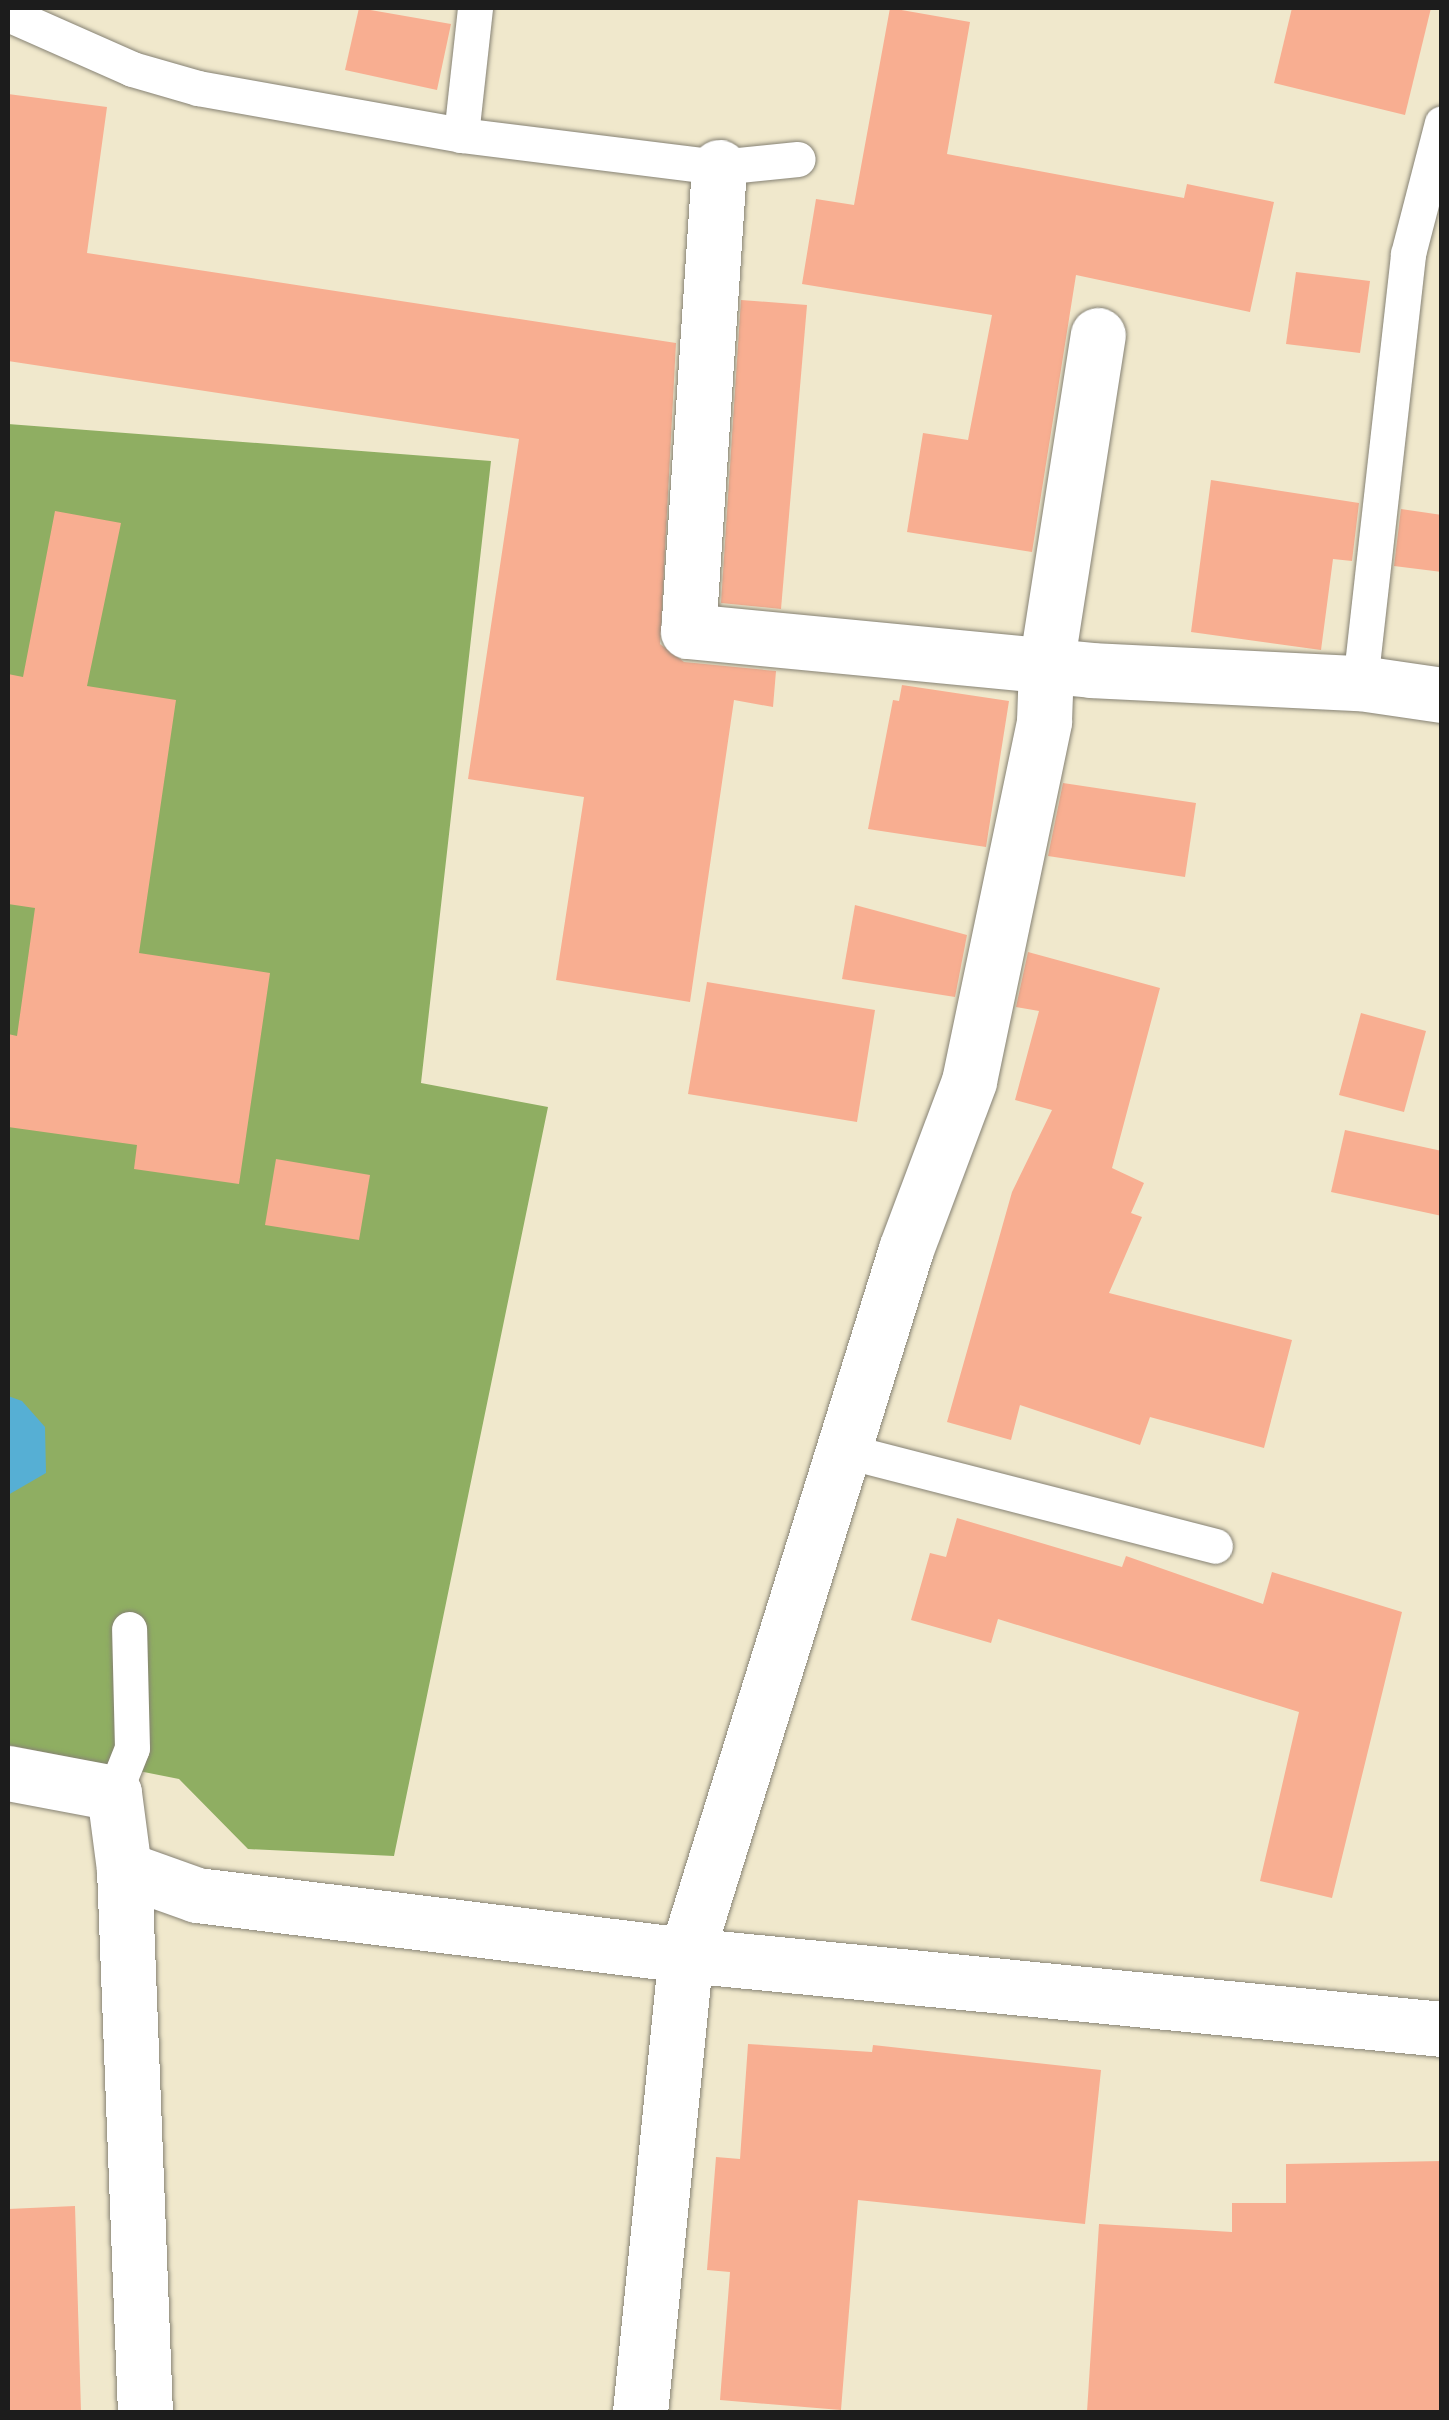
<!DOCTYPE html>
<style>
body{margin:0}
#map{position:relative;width:1449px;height:2420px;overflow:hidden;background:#f0e8cc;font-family:Kalam,sans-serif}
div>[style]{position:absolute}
.forest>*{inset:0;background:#8fae62}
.water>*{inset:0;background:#56afd4}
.building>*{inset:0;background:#f8ae91}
.roads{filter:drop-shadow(0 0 2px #868274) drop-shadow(0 0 2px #868274)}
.lane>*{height:35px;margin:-17.5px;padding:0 17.5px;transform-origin:17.5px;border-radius:17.5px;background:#fff}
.street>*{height:55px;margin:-27.5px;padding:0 27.5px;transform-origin:27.5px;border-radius:27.5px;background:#fff}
span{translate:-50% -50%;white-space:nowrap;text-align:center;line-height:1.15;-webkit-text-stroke:9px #fcf5e5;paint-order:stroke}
.frame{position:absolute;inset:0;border:10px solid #1c1c1c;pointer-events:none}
</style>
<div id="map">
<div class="forest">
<div style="clip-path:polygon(8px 424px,491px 461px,421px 1083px,548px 1107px,394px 1856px,248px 1849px,179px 1779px,8px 1745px)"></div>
</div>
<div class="water">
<div style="clip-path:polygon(8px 1396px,22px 1401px,45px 1427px,46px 1473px,8px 1495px)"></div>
</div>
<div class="building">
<div style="clip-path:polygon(359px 8px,451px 24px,437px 90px,345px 70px)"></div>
<div style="clip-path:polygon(890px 8px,970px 22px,947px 154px,1184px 198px,1187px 184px,1274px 202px,1250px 312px,1076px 275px,1032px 552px,907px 532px,923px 433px,968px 440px,992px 315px,802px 284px,816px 199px,854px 205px)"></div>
<div style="clip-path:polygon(1292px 8px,1431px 8px,1405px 115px,1274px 83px)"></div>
<div style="clip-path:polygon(8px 94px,107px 107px,87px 253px,676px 343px,660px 644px,684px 662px,776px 671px,773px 707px,734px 700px,690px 1002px,556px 980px,584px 797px,468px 779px,519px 439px,8px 361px)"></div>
<div style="clip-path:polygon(1296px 272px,1370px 281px,1360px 353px,1286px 344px)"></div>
<div style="clip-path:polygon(741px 300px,807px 305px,781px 609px,721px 603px)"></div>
<div style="clip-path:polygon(1211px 480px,1359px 503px,1352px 561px,1333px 559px,1321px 650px,1191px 632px)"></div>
<div style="clip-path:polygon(1401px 509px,1442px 515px,1442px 572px,1394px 566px)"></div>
<div style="clip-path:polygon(55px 511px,121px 523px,87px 686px,176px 700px,139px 953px,270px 973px,239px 1184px,134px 1169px,137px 1145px,8px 1127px,8px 1034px,17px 1036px,35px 908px,8px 904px,8px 674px,23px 677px)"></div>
<div style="clip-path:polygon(902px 685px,1009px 701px,986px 847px,868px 829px,893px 700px,899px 701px)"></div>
<div style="clip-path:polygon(1063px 783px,1196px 803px,1185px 877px,1048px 856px)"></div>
<div style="clip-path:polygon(855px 905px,967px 935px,955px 997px,842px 979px)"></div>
<div style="clip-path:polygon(1028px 952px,1160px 988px,1112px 1168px,1144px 1183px,1131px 1213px,1142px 1217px,1109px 1293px,1292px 1340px,1264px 1448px,1150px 1417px,1140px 1445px,1020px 1405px,1011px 1440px,947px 1422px,1012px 1192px,1052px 1110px,1015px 1100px,1039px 1011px,1016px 1007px)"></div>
<div style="clip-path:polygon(707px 982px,875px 1010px,857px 1122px,688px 1094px)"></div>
<div style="clip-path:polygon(1361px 1013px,1426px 1031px,1404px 1112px,1339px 1095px)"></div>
<div style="clip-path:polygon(1345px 1130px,1442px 1151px,1442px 1216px,1331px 1192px)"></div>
<div style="clip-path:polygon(276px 1159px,370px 1175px,359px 1240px,265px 1225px)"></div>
<div style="clip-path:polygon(957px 1518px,1122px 1567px,1126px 1556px,1263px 1604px,1272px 1572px,1402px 1612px,1332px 1898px,1260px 1881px,1299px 1712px,998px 1619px,991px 1643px,911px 1620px,930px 1553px,946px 1557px)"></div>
<div style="clip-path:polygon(748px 2044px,872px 2052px,873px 2045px,1101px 2070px,1085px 2224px,858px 2200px,841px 2410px,720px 2400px,730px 2272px,707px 2270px,716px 2157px,740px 2159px)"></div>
<div style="clip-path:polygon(1442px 2161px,1442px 2412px,1087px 2412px,1099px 2224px,1232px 2232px,1232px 2203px,1286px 2203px,1286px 2164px)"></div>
<div style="clip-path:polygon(75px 2206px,81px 2412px,8px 2412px,8px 2209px)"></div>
</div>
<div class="roads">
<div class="lane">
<div style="left:8px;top:14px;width:136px;rotate:23.9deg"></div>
<div style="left:132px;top:69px;width:69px;rotate:16.1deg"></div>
<div style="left:198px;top:88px;width:267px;rotate:10.1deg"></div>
<div style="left:461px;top:135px;width:260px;rotate:7.1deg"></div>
<div style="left:719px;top:167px;width:79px;rotate:-5.8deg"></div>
<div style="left:461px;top:135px;width:128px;rotate:-83.7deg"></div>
<div style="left:1360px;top:683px;width:432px;rotate:-83.6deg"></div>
<div style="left:1408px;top:254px;width:135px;rotate:-75.5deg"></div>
<div style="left:842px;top:1450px;width:385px;rotate:14.4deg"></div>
<div style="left:114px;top:1793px;width:48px;rotate:-68.2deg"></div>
<div style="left:132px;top:1748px;width:119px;rotate:-91.4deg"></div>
</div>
<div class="street">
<div style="left:719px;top:167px;width:465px;rotate:93.8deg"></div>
<div style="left:688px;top:631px;width:404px;rotate:5.5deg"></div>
<div style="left:1090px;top:670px;width:270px;rotate:2.8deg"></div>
<div style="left:1360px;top:683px;width:83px;rotate:8.3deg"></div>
<div style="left:8px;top:1773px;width:108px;rotate:10.7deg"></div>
<div style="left:114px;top:1793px;width:77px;rotate:82.5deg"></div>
<div style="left:124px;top:1869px;width:543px;rotate:87.79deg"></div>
<div style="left:124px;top:1869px;width:77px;rotate:19.6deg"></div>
<div style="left:197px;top:1895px;width:493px;rotate:7deg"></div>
<div style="left:686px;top:1955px;width:760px;rotate:5.59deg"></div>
<div style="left:640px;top:2412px;width:459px;rotate:-84.3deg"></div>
<div style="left:686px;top:1955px;width:739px;rotate:-72.69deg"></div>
<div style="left:906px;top:1249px;width:179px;rotate:-69.4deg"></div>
<div style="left:969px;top:1081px;width:368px;rotate:-78.2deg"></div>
<div style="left:1044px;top:721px;width:55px;rotate:-87.9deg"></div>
<div style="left:1046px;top:666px;width:335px;rotate:-81.1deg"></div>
</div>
</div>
<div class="frame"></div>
</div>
